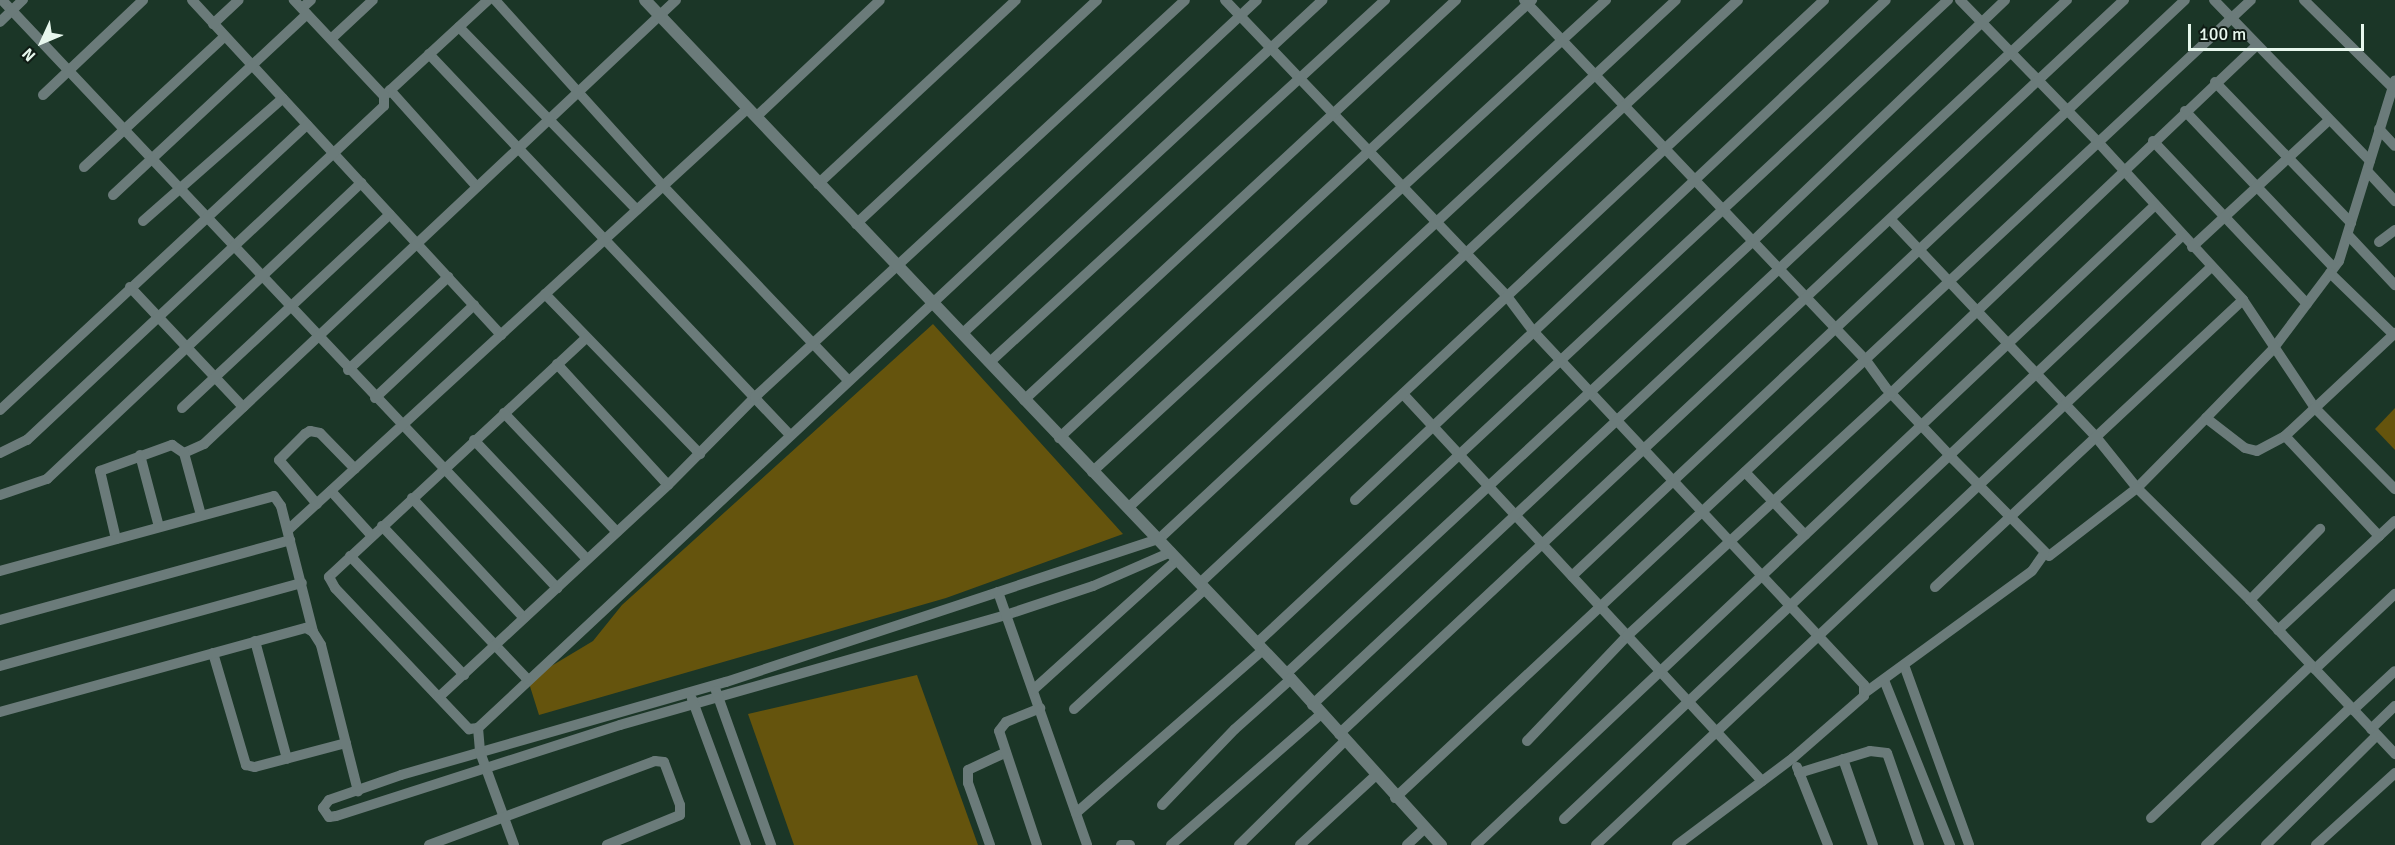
<!DOCTYPE html>
<style>
body{margin:0}
#map{position:relative;width:2395px;height:845px;overflow:hidden;background:#1b3627;font-family:Signika,sans-serif}
div>[style]{position:absolute}
.green>*{inset:0;background:#65540d}
.minor>*{height:10px;margin:-5px;padding:0 5px;transform-origin:5px;border-radius:5px;background:#6b7b7a}
.tertiary>*{height:12px;margin:-6px;padding:0 6px;transform-origin:6px;border-radius:6px;background:#6b7b7a}
span{translate:-50% -50%;white-space:nowrap;text-align:center;line-height:1.15;-webkit-text-stroke:5px #0f1b14;paint-order:stroke}
.north{position:absolute;left:12px;top:12px;width:60px;height:60px;-webkit-text-stroke:4px #0f1b14;paint-order:stroke;rotate:226deg;font-size:16px;font-weight:700;line-height:24px;text-align:center;color:#e7f7ed}
.north::after{content:'';display:block;margin:auto;width:21px;height:27px;background:#e7f7ed;clip-path:polygon(50% 0,100% 100%,50% 72%,0 100%)}
.scale{position:absolute;left:2188px;top:24px;width:176px;height:27px;box-sizing:border-box;border:3px solid #e7f7ed;border-top:0;padding-left:8px;font-size:18px;line-height:21px;white-space:nowrap;color:#e7f7ed;-webkit-text-stroke:4px #0f1b14;paint-order:stroke}
</style>
<div id="map">
<div class="green">
<div style="clip-path:polygon(933px 324px,1123px 534px,946px 598px,539px 715px,528px 680px,593px 641px,622px 605px)"></div>
<div style="clip-path:polygon(2395px 408px,2395px 450px,2375px 429px)"></div>
<div style="clip-path:polygon(917px 675px,978px 845px,794px 845px,748px 714px)"></div>
</div>
<div class="minor">
<div style="left:2px;top:0;width:809px;rotate:46.65deg"></div>
<div style="left:192px;top:0;width:456px;rotate:47.3deg"></div>
<div style="left:495px;top:0;width:251px;rotate:47.9deg"></div>
<div style="left:663px;top:186px;width:269px;rotate:46.4deg"></div>
<div style="left:1225px;top:0;width:407px;rotate:46.4deg"></div>
<div style="left:1506px;top:295px;width:45px;rotate:53.1deg"></div>
<div style="left:1533px;top:331px;width:485px;rotate:46.9deg"></div>
<div style="left:1864px;top:685px;width:11px;rotate:90deg"></div>
<div style="left:1864px;top:696px;width:94px;rotate:138.9deg"></div>
<div style="left:1793px;top:758px;width:145px;rotate:143.1deg"></div>
<div style="left:1524px;top:0;width:495px;rotate:46.5deg"></div>
<div style="left:1865px;top:359px;width:34px;rotate:54deg"></div>
<div style="left:1885px;top:387px;width:99px;rotate:46.6deg"></div>
<div style="left:1953px;top:459px;width:136px;rotate:45.3deg"></div>
<div style="left:2049px;top:556px;width:111px;rotate:-37.7deg"></div>
<div style="left:2137px;top:488px;width:98px;rotate:-45.4deg"></div>
<div style="left:2206px;top:418px;width:96px;rotate:-45.8deg"></div>
<div style="left:2273px;top:349px;width:110px;rotate:-53.1deg"></div>
<div style="left:2339px;top:261px;width:189px;rotate:-72.8deg"></div>
<div style="left:1960px;top:0;width:197px;rotate:45.8deg"></div>
<div style="left:2097px;top:141px;width:216px;rotate:47.4deg"></div>
<div style="left:2243px;top:300px;width:130px;rotate:56.3deg"></div>
<div style="left:2315px;top:408px;width:114px;rotate:45.4deg"></div>
<div style="left:2214px;top:0;width:224px;rotate:45.9deg"></div>
<div style="left:2304px;top:0;width:124px;rotate:44.7deg"></div>
<div style="left:302px;top:8px;width:12px;rotate:-42deg"></div>
<div style="left:0;top:22px;width:32px;rotate:-44deg"></div>
<div style="left:213px;top:24px;width:35px;rotate:-43deg"></div>
<div style="left:459px;top:27px;width:255px;rotate:45.8deg"></div>
<div style="left:331px;top:39px;width:57px;rotate:-42.9deg"></div>
<div style="left:429px;top:54px;width:523px;rotate:46.55deg"></div>
<div style="left:2215px;top:82px;width:196px;rotate:46deg"></div>
<div style="left:390px;top:90px;width:130px;rotate:48.1deg"></div>
<div style="left:43px;top:95px;width:138px;rotate:-43.5deg"></div>
<div style="left:384px;top:96px;width:142px;rotate:-42.7deg"></div>
<div style="left:2185px;top:111px;width:216px;rotate:46.5deg"></div>
<div style="left:756px;top:117px;width:170px;rotate:-43.3deg"></div>
<div style="left:2379px;top:129px;width:23px;rotate:47deg"></div>
<div style="left:2153px;top:141px;width:224px;rotate:46.6deg"></div>
<div style="left:84px;top:167px;width:192px;rotate:-42.9deg"></div>
<div style="left:2368px;top:172px;width:40px;rotate:47deg"></div>
<div style="left:818px;top:184px;width:270px;rotate:-42.9deg"></div>
<div style="left:113px;top:195px;width:265px;rotate:-43deg"></div>
<div style="left:1891px;top:220px;width:299px;rotate:46.6deg"></div>
<div style="left:2096px;top:437px;width:65px;rotate:51.2deg"></div>
<div style="left:2137px;top:488px;width:159px;rotate:44.7deg"></div>
<div style="left:2250px;top:600px;width:212px;rotate:46.7deg"></div>
<div style="left:143px;top:221px;width:186px;rotate:-41.3deg"></div>
<div style="left:856px;top:224px;width:329px;rotate:-42.9deg"></div>
<div style="left:2348px;top:235px;width:69px;rotate:46.8deg"></div>
<div style="left:2379px;top:242px;width:20px;rotate:-37deg"></div>
<div style="left:2192px;top:247px;width:187px;rotate:-42.8deg"></div>
<div style="left:2330px;top:273px;width:88px;rotate:44.1deg"></div>
<div style="left:130px;top:287px;width:165px;rotate:46.7deg"></div>
<div style="left:545px;top:294px;width:223px;rotate:45.9deg"></div>
<div style="left:963px;top:333px;width:490px;rotate:-42.8deg"></div>
<div style="left:586px;top:338px;width:351px;rotate:137.1deg"></div>
<div style="left:329px;top:577px;width:13px;rotate:61deg"></div>
<div style="left:335px;top:588px;width:195px;rotate:46.5deg"></div>
<div style="left:469px;top:729px;width:9px;rotate:-6deg"></div>
<div style="left:478px;top:728px;width:1066px;rotate:-43.06deg"></div>
<div style="left:990px;top:362px;width:536px;rotate:-42.5deg"></div>
<div style="left:557px;top:364px;width:164px;rotate:47.5deg"></div>
<div style="left:348px;top:370px;width:137px;rotate:-42.9deg"></div>
<div style="left:1403px;top:394px;width:528px;rotate:47.15deg"></div>
<div style="left:375px;top:398px;width:136px;rotate:-43.2deg"></div>
<div style="left:1024px;top:400px;width:589px;rotate:-42.8deg"></div>
<div style="left:182px;top:408px;width:284px;rotate:-43deg"></div>
<div style="left:0;top:410px;width:419px;rotate:-42.9deg"></div>
<div style="left:504px;top:413px;width:164px;rotate:46.5deg"></div>
<div style="left:2206px;top:418px;width:49px;rotate:37.6deg"></div>
<div style="left:2245px;top:448px;width:12px;rotate:14deg"></div>
<div style="left:2257px;top:451px;width:32px;rotate:-28deg"></div>
<div style="left:1059px;top:438px;width:645px;rotate:-42.8deg"></div>
<div style="left:474px;top:440px;width:164px;rotate:46.5deg"></div>
<div style="left:0;top:453px;width:30px;rotate:-26deg"></div>
<div style="left:27px;top:440px;width:489px;rotate:-43.1deg"></div>
<div style="left:384px;top:106px;width:10px;rotate:-90deg"></div>
<div style="left:384px;top:96px;width:132px;rotate:-133.2deg"></div>
<div style="left:184px;top:453px;width:22px;rotate:-24deg"></div>
<div style="left:204px;top:444px;width:648px;rotate:-43.25deg"></div>
<div style="left:140px;top:455px;width:74px;rotate:75.2deg"></div>
<div style="left:1092px;top:472px;width:698px;rotate:-42.56deg"></div>
<div style="left:1745px;top:472px;width:87px;rotate:46.4deg"></div>
<div style="left:331px;top:491px;width:61px;rotate:47.7deg"></div>
<div style="left:0;top:495px;width:50px;rotate:-18.8deg"></div>
<div style="left:47px;top:479px;width:432px;rotate:-43.3deg"></div>
<div style="left:412px;top:498px;width:164px;rotate:47deg"></div>
<div style="left:1355px;top:500px;width:729px;rotate:-43.28deg"></div>
<div style="left:317px;top:504px;width:58px;rotate:-130.8deg"></div>
<div style="left:279px;top:460px;width:37px;rotate:-45deg"></div>
<div style="left:305px;top:434px;width:6px;rotate:-31deg"></div>
<div style="left:310px;top:431px;width:10px;rotate:11deg"></div>
<div style="left:320px;top:433px;width:50px;rotate:45.8deg"></div>
<div style="left:1128px;top:508px;width:747px;rotate:-42.83deg"></div>
<div style="left:382px;top:526px;width:212px;rotate:46.5deg"></div>
<div style="left:288px;top:530px;width:624px;rotate:-42.53deg"></div>
<div style="left:2379px;top:536px;width:22px;rotate:-43deg"></div>
<div style="left:116px;top:539px;width:70px;rotate:-103.2deg"></div>
<div style="left:100px;top:471px;width:77px;rotate:-19.9deg"></div>
<div style="left:172px;top:445px;width:14px;rotate:34deg"></div>
<div style="left:184px;top:453px;width:64px;rotate:74.7deg"></div>
<div style="left:1171px;top:552px;width:85px;rotate:156.4deg"></div>
<div style="left:1093px;top:586px;width:92px;rotate:161.6deg"></div>
<div style="left:1006px;top:615px;width:401px;rotate:164.1deg"></div>
<div style="left:620px;top:725px;width:298px;rotate:162.2deg"></div>
<div style="left:336px;top:816px;width:7px;rotate:172deg"></div>
<div style="left:329px;top:817px;width:11px;rotate:-124deg"></div>
<div style="left:323px;top:808px;width:10px;rotate:-53deg"></div>
<div style="left:329px;top:800px;width:76px;rotate:-19.1deg"></div>
<div style="left:401px;top:775px;width:338px;rotate:-16deg"></div>
<div style="left:726px;top:682px;width:456px;rotate:-18.3deg"></div>
<div style="left:1159px;top:539px;width:791px;rotate:-42.95deg"></div>
<div style="left:350px;top:556px;width:165px;rotate:46.2deg"></div>
<div style="left:0;top:571px;width:284px;rotate:-15.3deg"></div>
<div style="left:274px;top:496px;width:12px;rotate:55deg"></div>
<div style="left:281px;top:506px;width:130px;rotate:75.7deg"></div>
<div style="left:1572px;top:576px;width:841px;rotate:-43.22deg"></div>
<div style="left:1200px;top:583px;width:854px;rotate:-43.05deg"></div>
<div style="left:1935px;top:587px;width:421px;rotate:-43deg"></div>
<div style="left:998px;top:592px;width:268px;rotate:70.6deg"></div>
<div style="left:2250px;top:600px;width:100px;rotate:-45.4deg"></div>
<div style="left:0;top:620px;width:301px;rotate:-15.4deg"></div>
<div style="left:2278px;top:630px;width:138px;rotate:-42.9deg"></div>
<div style="left:2379px;top:536px;width:137px;rotate:-133.2deg"></div>
<div style="left:2285px;top:436px;width:151px;rotate:-43.1deg"></div>
<div style="left:255px;top:641px;width:122px;rotate:74.8deg"></div>
<div style="left:1257px;top:643px;width:944px;rotate:-42.94deg"></div>
<div style="left:213px;top:653px;width:117px;rotate:73.6deg"></div>
<div style="left:246px;top:765px;width:9px;rotate:13deg"></div>
<div style="left:255px;top:767px;width:94px;rotate:-14.8deg"></div>
<div style="left:1904px;top:665px;width:191px;rotate:70.1deg"></div>
<div style="left:0;top:666px;width:313px;rotate:-15.4deg"></div>
<div style="left:2315px;top:669px;width:110px;rotate:-43.2deg"></div>
<div style="left:1286px;top:674px;width:635px;rotate:-42.83deg"></div>
<div style="left:1752px;top:242px;width:350px;rotate:-43.7deg"></div>
<div style="left:1884px;top:680px;width:178px;rotate:68.2deg"></div>
<div style="left:1033px;top:690px;width:195px;rotate:-42.1deg"></div>
<div style="left:716px;top:691px;width:164px;rotate:70.3deg"></div>
<div style="left:1866px;top:692px;width:205px;rotate:-36.1deg"></div>
<div style="left:2032px;top:571px;width:21px;rotate:-55deg"></div>
<div style="left:439px;top:697px;width:312px;rotate:-42.8deg"></div>
<div style="left:668px;top:485px;width:124px;rotate:-45.3deg"></div>
<div style="left:755px;top:397px;width:585px;rotate:-42.71deg"></div>
<div style="left:692px;top:699px;width:156px;rotate:69.7deg"></div>
<div style="left:1312px;top:705px;width:1033px;rotate:-43.04deg"></div>
<div style="left:1074px;top:709px;width:178px;rotate:-42.5deg"></div>
<div style="left:2353px;top:710px;width:57px;rotate:-42.9deg"></div>
<div style="left:0;top:712px;width:317px;rotate:-15.4deg"></div>
<div style="left:306px;top:628px;width:8px;rotate:30deg"></div>
<div style="left:313px;top:632px;width:15px;rotate:58deg"></div>
<div style="left:321px;top:645px;width:151px;rotate:75.8deg"></div>
<div style="left:478px;top:728px;width:24px;rotate:85deg"></div>
<div style="left:480px;top:752px;width:99px;rotate:69.9deg"></div>
<div style="left:2371px;top:729px;width:33px;rotate:-44deg"></div>
<div style="left:1339px;top:734px;width:1075px;rotate:-43.08deg"></div>
<div style="left:1527px;top:741px;width:145px;rotate:-46.4deg"></div>
<div style="left:1627px;top:636px;width:359px;rotate:-42.6deg"></div>
<div style="left:1891px;top:393px;width:504px;rotate:-43.55deg"></div>
<div style="left:1843px;top:759px;width:91px;rotate:70.8deg"></div>
<div style="left:1797px;top:767px;width:84px;rotate:68.3deg"></div>
<div style="left:1799px;top:773px;width:74px;rotate:-17.2deg"></div>
<div style="left:1870px;top:751px;width:17px;rotate:7deg"></div>
<div style="left:1887px;top:753px;width:97px;rotate:70.8deg"></div>
<div style="left:1395px;top:798px;width:1170px;rotate:-42.99deg"></div>
<div style="left:1162px;top:805px;width:105px;rotate:-46.2deg"></div>
<div style="left:1235px;top:729px;width:75px;rotate:-41.8deg"></div>
<div style="left:1076px;top:813px;width:248px;rotate:-41.1deg"></div>
<div style="left:2151px;top:818px;width:221px;rotate:-43.7deg"></div>
<div style="left:1564px;top:819px;width:850px;rotate:-43.33deg"></div>
<div style="left:429px;top:845px;width:241px;rotate:-20.4deg"></div>
<div style="left:655px;top:761px;width:9px;rotate:6deg"></div>
<div style="left:664px;top:762px;width:46px;rotate:69.6deg"></div>
<div style="left:680px;top:805px;width:10px;rotate:90deg"></div>
<div style="left:680px;top:815px;width:79px;rotate:157.7deg"></div>
<div style="left:990px;top:845px;width:66px;rotate:-109.5deg"></div>
<div style="left:968px;top:783px;width:13px;rotate:-90deg"></div>
<div style="left:968px;top:770px;width:40px;rotate:-25deg"></div>
<div style="left:1037px;top:845px;width:120px;rotate:-108.4deg"></div>
<div style="left:999px;top:731px;width:11px;rotate:-52deg"></div>
<div style="left:1006px;top:722px;width:37px;rotate:-22deg"></div>
<div style="left:1121px;top:845px;width:9px"></div>
<div style="left:1171px;top:845px;width:198px;rotate:-41.1deg"></div>
<div style="left:1239px;top:845px;width:148px;rotate:-44.5deg"></div>
<div style="left:1300px;top:845px;width:103px;rotate:-42.6deg"></div>
<div style="left:1407px;top:845px;width:25px;rotate:-43deg"></div>
<div style="left:1476px;top:845px;width:932px;rotate:-43.3deg"></div>
<div style="left:1596px;top:845px;width:844px;rotate:-43.22deg"></div>
<div style="left:2206px;top:845px;width:200px;rotate:-43.6deg"></div>
<div style="left:2266px;top:845px;width:156px;rotate:-44.7deg"></div>
<div style="left:2316px;top:845px;width:107px;rotate:-42.3deg"></div>
</div>
<div class="tertiary">
<div style="left:645px;top:0;width:937px;rotate:46.43deg"></div>
<div style="left:1291px;top:679px;width:224px;rotate:47.9deg"></div>
</div>
<div class="north">N</div>
<div class="scale">100 m</div>
</div>
